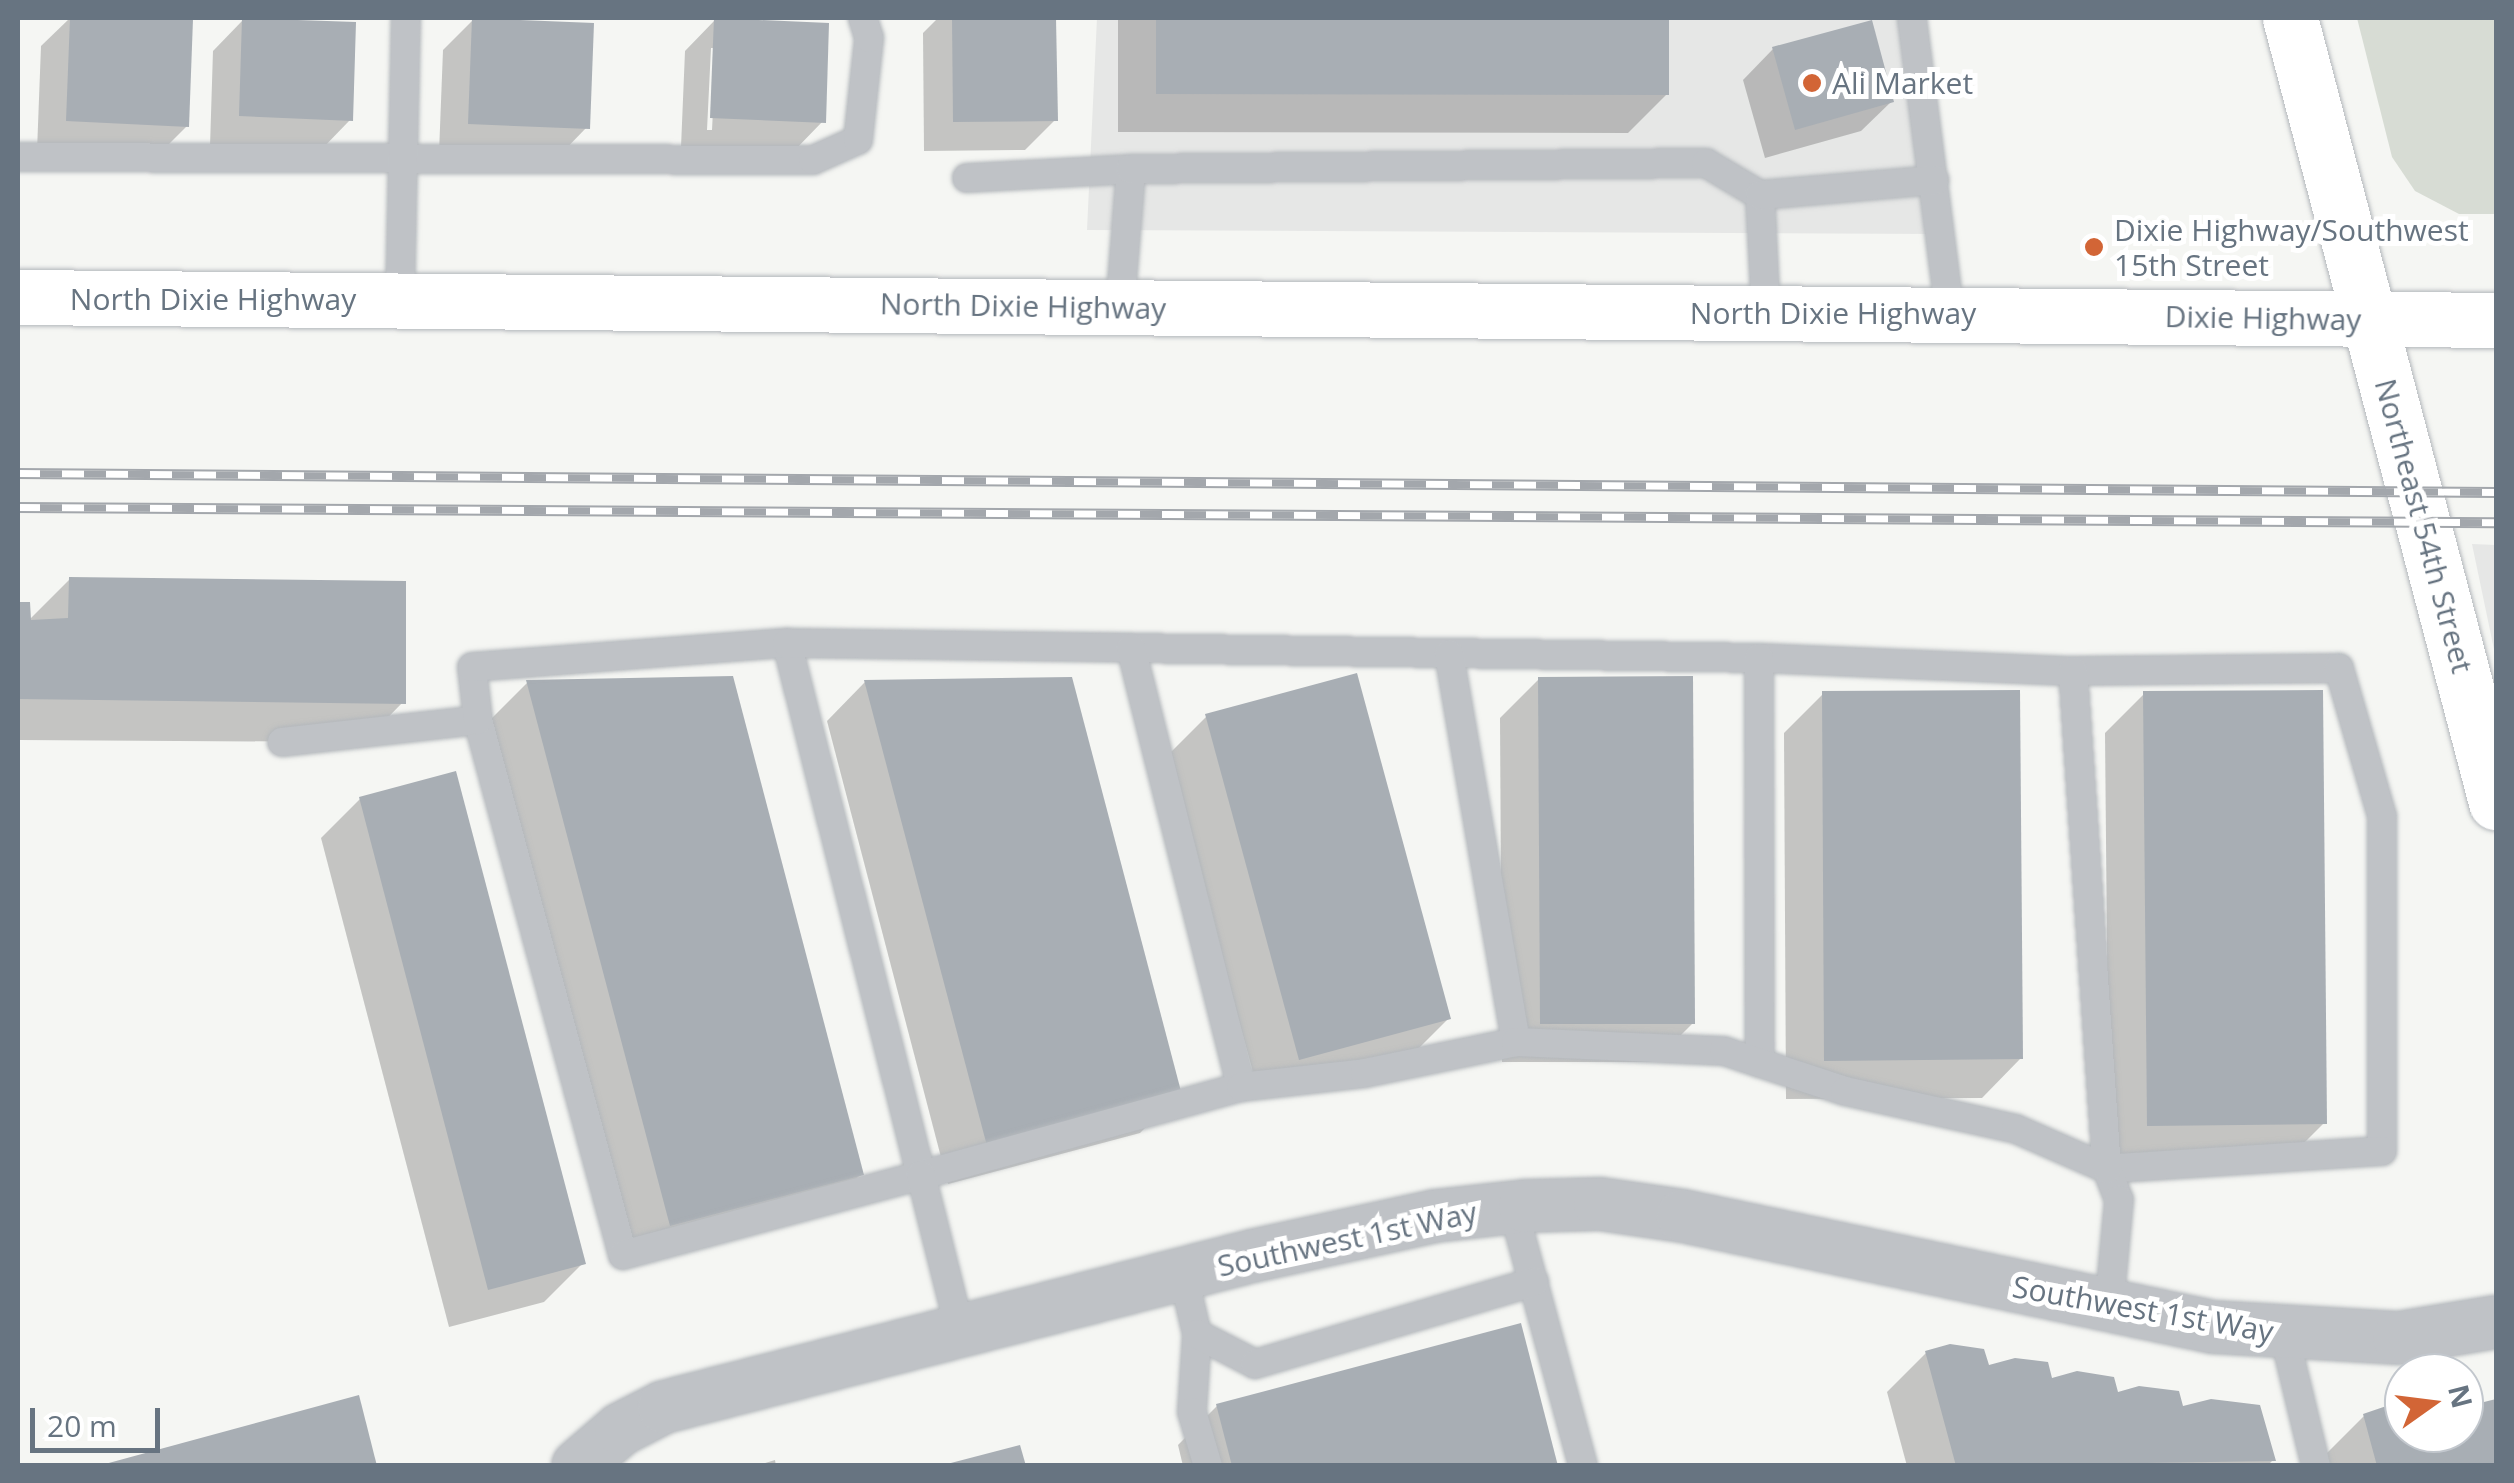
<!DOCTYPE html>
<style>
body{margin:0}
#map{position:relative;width:2514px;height:1483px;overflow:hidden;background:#f5f6f3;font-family:"Open Sans",sans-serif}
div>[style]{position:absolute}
.built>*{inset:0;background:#e6e7e6}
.green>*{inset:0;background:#d7dcd4}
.shadow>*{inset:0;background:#0003}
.building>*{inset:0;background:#a8aeb4}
.roads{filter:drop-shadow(0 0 2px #b4b8bc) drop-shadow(0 0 2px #b4b8bc)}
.lane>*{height:28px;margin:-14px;padding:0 14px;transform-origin:14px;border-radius:14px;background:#bfc2c6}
.street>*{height:52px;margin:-26px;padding:0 26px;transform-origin:26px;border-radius:26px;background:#bfc2c6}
.secondary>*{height:55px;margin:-27.5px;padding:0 27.5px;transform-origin:27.5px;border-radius:27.5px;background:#fff}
.rail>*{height:11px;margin-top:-5.5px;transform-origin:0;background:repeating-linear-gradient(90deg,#fff 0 22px,#a3a7ac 0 44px);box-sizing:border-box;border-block:2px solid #a3a7ac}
.dots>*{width:28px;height:28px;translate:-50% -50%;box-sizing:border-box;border:5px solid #fff;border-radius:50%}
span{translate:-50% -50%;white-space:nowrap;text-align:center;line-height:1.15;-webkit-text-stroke:10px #fff;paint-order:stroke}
.poi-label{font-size:30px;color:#677481}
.left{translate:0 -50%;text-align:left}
.street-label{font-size:30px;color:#677481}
.frame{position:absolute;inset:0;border:20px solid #677481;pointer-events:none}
.north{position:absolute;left:2384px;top:1353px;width:100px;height:100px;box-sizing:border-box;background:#fff;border:2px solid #c2c7cd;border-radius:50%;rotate:76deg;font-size:28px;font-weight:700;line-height:40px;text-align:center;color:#677481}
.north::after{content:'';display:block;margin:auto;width:35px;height:45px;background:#d26536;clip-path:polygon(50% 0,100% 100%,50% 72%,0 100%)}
.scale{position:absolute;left:30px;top:1408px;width:130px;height:45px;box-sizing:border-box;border:5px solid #677481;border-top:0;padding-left:12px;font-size:30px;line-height:35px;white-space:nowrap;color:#677481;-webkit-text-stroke:8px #fff;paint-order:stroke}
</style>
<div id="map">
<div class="built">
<div style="clip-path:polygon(1097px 18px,1908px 18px,1936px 234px,1087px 230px)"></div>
<div style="clip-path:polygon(2472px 544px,2496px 545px,2496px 659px)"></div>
</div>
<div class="green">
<div style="clip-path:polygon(2357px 18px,2496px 18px,2496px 214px,2459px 214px,2415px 191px,2392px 157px)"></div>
</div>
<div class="shadow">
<div style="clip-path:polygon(70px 18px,191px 21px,187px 126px,157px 156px,37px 151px,41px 46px)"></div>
<div style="clip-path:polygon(938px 18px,1054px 18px,1055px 120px,1025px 150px,924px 151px,923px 33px)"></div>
<div style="clip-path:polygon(1118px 18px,1667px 18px,1667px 94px,1628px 133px,1118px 132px)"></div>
<div style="clip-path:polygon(243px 20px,350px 120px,320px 151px,210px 146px,213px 51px)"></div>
<div style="clip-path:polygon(473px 20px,587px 127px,557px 158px,439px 153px,443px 50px)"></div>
<div style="clip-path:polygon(evenodd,715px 20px,823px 121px,793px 152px,681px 147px,685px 51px,715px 20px,711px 48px,716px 48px,712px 130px,707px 130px,711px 48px)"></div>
<div style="clip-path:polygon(1773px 49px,1892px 101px,1861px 131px,1765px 158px,1743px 80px)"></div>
<div style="clip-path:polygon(70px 579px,403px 702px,364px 742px,18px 740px,18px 604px,28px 604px,28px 621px)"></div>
<div style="clip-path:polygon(1539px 679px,1693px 1023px,1654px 1062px,1502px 1062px,1500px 718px)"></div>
<div style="clip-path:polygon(865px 682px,1179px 1094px,1140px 1133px,948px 1184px,827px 721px)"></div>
<div style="clip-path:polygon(527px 683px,861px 1174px,822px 1213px,631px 1263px,488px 722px)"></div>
<div style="clip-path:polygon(1823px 694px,2021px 1058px,1982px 1098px,1786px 1099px,1784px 733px)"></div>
<div style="clip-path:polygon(2144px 694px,2324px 1123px,2285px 1162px,2109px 1164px,2105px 733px)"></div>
<div style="clip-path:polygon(1206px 717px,1449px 1018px,1410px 1057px,1260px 1098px,1167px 756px)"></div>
<div style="clip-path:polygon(360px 799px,583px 1263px,544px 1302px,449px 1327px,321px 838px)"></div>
<div style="clip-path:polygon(1926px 1353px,2182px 1409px,2273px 1460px,2267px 1466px,1907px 1466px,1887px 1392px)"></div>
<div style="clip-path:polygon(2496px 1402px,2496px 1466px,2328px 1466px,2325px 1455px,2364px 1416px,2404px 1403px,2404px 1433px,2464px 1433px,2464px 1409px)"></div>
<div style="clip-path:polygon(1217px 1406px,1556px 1466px,1183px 1466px,1178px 1445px)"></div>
<div style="clip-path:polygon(775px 1460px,776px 1466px,755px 1466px)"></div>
</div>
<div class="building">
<div style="clip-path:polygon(70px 18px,193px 19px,189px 127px,66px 121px)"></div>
<div style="clip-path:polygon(242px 18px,356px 22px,353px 121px,239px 116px)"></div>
<div style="clip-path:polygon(472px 18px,594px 23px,590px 129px,468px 124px)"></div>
<div style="clip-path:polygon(714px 18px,829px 23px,826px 123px,710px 118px)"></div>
<div style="clip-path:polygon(952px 18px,1056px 18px,1058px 121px,953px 122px)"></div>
<div style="clip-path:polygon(1156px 18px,1669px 18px,1669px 95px,1156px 94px)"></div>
<div style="clip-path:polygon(1872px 20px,1894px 102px,1795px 130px,1772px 47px)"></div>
<div style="clip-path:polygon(69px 577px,406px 581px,406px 704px,18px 699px,18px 602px,30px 602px,31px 620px,68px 618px)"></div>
<div style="clip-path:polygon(1357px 673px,1451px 1019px,1299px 1060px,1205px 714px)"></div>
<div style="clip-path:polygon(733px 676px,864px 1175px,670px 1226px,526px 680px)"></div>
<div style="clip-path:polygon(1693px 676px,1695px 1024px,1540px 1024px,1538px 677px)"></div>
<div style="clip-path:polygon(1072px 677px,1182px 1095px,987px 1146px,864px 680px)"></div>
<div style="clip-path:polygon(2020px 690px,2023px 1059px,1824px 1061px,1822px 691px)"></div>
<div style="clip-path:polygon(2323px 690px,2327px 1124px,2147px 1126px,2143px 691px)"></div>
<div style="clip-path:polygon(456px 771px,586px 1264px,488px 1290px,359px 797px)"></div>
<div style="clip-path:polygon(1521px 1323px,1558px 1466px,1232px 1466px,1216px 1404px)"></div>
<div style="clip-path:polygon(1950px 1344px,1984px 1349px,1989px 1365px,2015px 1358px,2048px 1362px,2052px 1378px,2077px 1371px,2114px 1377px,2118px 1392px,2139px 1386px,2179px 1391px,2183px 1406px,2211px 1399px,2260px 1405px,2276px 1461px,1956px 1466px,1925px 1351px)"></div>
<div style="clip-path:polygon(359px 1395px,377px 1466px,105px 1466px,105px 1464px)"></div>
<div style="clip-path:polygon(2496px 1399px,2496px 1466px,2377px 1466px,2363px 1414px,2404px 1400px,2404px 1433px,2464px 1433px,2464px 1407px)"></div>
<div style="clip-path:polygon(1020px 1445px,1026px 1466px,947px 1466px,947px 1464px)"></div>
</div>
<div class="roads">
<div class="lane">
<div style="left:1912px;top:18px;width:298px;rotate:82.7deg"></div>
<div style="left:18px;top:157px;width:795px;rotate:0.22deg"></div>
<div style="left:813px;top:160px;width:49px;rotate:-24deg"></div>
<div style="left:858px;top:140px;width:103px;rotate:-83.8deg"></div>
<div style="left:869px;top:38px;width:21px;rotate:-107deg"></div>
<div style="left:967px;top:178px;width:164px;rotate:-3.1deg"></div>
<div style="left:400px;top:300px;width:282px;rotate:-88.8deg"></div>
<div style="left:1120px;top:307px;width:138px;rotate:-85.4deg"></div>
<div style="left:1131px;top:169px;width:575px;rotate:-0.6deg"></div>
<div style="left:1706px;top:163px;width:63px;rotate:30.7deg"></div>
<div style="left:1766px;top:313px;width:118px;rotate:-92.9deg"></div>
<div style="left:1760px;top:195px;width:175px;rotate:-4.9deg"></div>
<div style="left:1131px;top:648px;width:628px;rotate:0.91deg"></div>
<div style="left:1759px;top:658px;width:314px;rotate:2.4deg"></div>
<div style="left:2073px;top:671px;width:266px;rotate:-0.6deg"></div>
<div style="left:2339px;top:668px;width:154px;rotate:73.8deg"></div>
<div style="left:2382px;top:816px;width:335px;rotate:90deg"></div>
<div style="left:2382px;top:1151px;width:276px;rotate:176.3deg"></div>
<div style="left:2107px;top:1169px;width:33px;rotate:69deg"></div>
<div style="left:2119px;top:1200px;width:107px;rotate:95.3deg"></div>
<div style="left:1449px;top:654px;width:394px;rotate:80.2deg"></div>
<div style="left:1759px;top:658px;width:405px;rotate:89.9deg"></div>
<div style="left:478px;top:720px;width:554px;rotate:74.84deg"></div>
<div style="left:623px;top:1255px;width:309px;rotate:-15deg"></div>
<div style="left:921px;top:1175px;width:549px;rotate:-104.14deg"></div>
<div style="left:282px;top:742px;width:197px;rotate:-6.4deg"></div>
<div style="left:478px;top:720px;width:53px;rotate:-96.5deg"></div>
<div style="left:472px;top:667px;width:316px;rotate:-4.4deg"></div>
<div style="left:787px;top:643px;width:344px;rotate:0.8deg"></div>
<div style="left:1131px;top:648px;width:453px;rotate:75.9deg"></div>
<div style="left:1241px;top:1087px;width:332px;rotate:164.6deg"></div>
<div style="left:921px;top:1175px;width:164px;rotate:75.9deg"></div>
<div style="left:1241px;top:1087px;width:125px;rotate:-6.4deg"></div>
<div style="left:1365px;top:1073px;width:154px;rotate:-11.6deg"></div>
<div style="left:1516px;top:1042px;width:208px;rotate:2.5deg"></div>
<div style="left:1724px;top:1051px;width:127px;rotate:18.3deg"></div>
<div style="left:1845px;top:1091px;width:175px;rotate:12.5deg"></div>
<div style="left:2016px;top:1129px;width:99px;rotate:23.7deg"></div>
<div style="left:2107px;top:1169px;width:499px;rotate:-93.9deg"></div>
<div style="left:1513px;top:1208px;width:267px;rotate:74.8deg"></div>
<div style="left:1183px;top:1274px;width:62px;rotate:76.9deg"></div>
<div style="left:1197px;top:1334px;width:78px;rotate:93.7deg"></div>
<div style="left:1192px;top:1412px;width:56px;rotate:73.5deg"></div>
<div style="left:1197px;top:1334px;width:65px;rotate:27.3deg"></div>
<div style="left:1255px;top:1364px;width:291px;rotate:-16.4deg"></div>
<div style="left:2284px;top:1334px;width:136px;rotate:76.4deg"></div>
</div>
<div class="street">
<div style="left:578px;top:1466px;width:57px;rotate:-40.7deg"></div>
<div style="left:621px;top:1429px;width:48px;rotate:-27.1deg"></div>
<div style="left:664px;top:1407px;width:607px;rotate:-14.4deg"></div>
<div style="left:1252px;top:1256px;width:187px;rotate:-12.3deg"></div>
<div style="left:1435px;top:1216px;width:91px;rotate:-6.3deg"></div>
<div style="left:1525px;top:1206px;width:75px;rotate:-1.5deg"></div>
<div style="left:1600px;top:1204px;width:84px;rotate:8.2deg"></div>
<div style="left:1683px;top:1216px;width:541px;rotate:11.83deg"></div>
<div style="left:2213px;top:1327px;width:186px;rotate:3.4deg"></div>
<div style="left:2399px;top:1338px;width:98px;rotate:-9.4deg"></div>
</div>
<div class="secondary">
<div style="left:2290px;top:18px;width:811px;rotate:75.28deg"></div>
<div style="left:18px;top:297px;width:2478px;rotate:0.53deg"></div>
</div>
</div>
<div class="rail">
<div style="left:18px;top:473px;width:2478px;rotate:0.44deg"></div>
<div style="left:18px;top:507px;width:2478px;rotate:0.35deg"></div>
</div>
<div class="dots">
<div style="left:1812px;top:83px;background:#d26536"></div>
<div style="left:2094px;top:247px;background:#d26536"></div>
</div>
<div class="poi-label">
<span class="left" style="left:1832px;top:83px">Ali Market</span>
<span class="left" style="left:2114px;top:247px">Dixie Highway/Southwest<br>15th Street</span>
</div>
<div class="street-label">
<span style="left:213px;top:299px">North Dixie Highway</span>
<span style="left:1023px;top:306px;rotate:1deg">North Dixie Highway</span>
<span style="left:1833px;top:313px">North Dixie Highway</span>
<span style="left:2263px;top:318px;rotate:1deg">Dixie Highway</span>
<span style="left:2424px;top:526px;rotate:75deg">Northeast 54th Street</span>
<span style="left:1347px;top:1239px;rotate:-12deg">Southwest 1st Way</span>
<span style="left:2143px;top:1309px;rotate:10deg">Southwest 1st Way</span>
</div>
<div class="frame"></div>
<div class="north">N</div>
<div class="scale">20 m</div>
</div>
